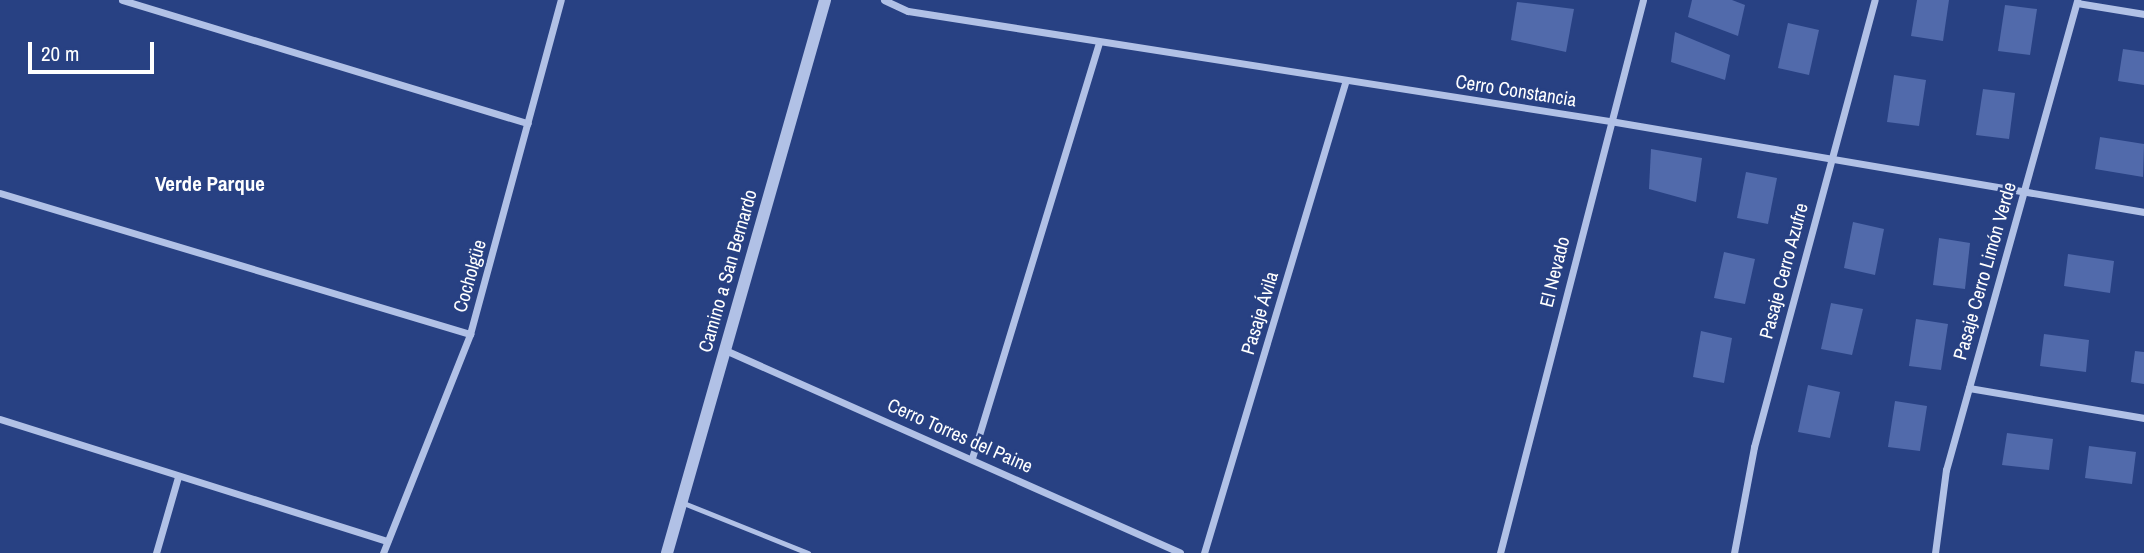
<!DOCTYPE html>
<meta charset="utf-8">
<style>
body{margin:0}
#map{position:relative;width:2144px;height:553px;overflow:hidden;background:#284183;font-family:"Archivo Narrow",sans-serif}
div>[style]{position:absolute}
.building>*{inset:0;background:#516aab}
.service>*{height:5px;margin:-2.5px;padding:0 2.5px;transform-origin:2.5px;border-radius:2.5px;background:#b1c1e6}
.minor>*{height:7px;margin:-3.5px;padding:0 3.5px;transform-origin:3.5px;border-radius:3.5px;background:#b1c1e6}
.tertiary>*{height:12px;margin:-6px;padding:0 6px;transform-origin:6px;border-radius:6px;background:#b1c1e6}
span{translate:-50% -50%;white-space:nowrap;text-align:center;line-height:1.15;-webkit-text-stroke:5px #284183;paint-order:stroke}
.street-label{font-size:19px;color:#fff}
.neighbourhood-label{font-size:21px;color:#fff;font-weight:700}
.scale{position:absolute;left:28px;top:42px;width:126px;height:32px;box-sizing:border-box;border:4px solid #fff;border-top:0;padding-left:9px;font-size:21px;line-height:24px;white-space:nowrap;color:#fff;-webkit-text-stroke:5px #284183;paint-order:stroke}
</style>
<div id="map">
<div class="building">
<div style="clip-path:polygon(1692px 0,1732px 0,1745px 5px,1738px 36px,1688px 17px)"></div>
<div style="clip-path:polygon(1917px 0,1949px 0,1943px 41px,1911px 36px)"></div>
<div style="clip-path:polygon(1517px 2px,1574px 9px,1566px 52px,1511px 40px)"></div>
<div style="clip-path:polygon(2005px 5px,2037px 9px,2030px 55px,1998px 51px)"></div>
<div style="clip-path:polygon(1788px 23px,1819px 30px,1809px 75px,1778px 68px)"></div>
<div style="clip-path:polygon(1675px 32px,1730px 55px,1725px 80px,1671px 62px)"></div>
<div style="clip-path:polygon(2123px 49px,2144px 52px,2144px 85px,2118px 81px)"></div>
<div style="clip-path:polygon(1894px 75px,1926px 80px,1919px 126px,1887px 122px)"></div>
<div style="clip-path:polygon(1983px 89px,2015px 93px,2009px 139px,1976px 135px)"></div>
<div style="clip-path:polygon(2100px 137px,2144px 144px,2143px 177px,2095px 169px)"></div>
<div style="clip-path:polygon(1651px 149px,1702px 158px,1696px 202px,1649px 189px)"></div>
<div style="clip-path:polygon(1746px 172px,1777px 178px,1768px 224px,1737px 218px)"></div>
<div style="clip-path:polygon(1853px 222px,1884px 229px,1875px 275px,1844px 268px)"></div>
<div style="clip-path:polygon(1939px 238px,1970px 243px,1965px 289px,1933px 285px)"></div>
<div style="clip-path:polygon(1724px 252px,1755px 259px,1745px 304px,1714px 298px)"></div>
<div style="clip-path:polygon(2068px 254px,2114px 261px,2110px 293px,2064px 286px)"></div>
<div style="clip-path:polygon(1831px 303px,1863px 309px,1852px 355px,1821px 349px)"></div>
<div style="clip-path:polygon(1916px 319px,1948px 324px,1941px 370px,1909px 366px)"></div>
<div style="clip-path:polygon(1701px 331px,1732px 338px,1724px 383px,1693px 377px)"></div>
<div style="clip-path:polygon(2044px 334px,2089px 340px,2086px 372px,2040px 366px)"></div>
<div style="clip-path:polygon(2135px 351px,2144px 352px,2144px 384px,2131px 382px)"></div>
<div style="clip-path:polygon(1808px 385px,1840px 392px,1830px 438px,1798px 432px)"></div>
<div style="clip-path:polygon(1895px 401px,1927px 406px,1920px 451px,1888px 447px)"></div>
<div style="clip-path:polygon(2007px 433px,2053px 439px,2049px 470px,2002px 465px)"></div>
<div style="clip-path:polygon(2089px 446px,2136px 452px,2132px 484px,2085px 478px)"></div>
</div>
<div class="service">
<div style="left:681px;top:502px;width:137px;rotate:21.9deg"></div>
</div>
<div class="minor">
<div style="left:122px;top:0;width:424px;rotate:16.9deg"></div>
<div style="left:884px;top:0;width:26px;rotate:25deg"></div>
<div style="left:908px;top:11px;width:711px;rotate:8.91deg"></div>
<div style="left:1610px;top:121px;width:542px;rotate:9.67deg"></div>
<div style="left:2077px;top:3px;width:68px;rotate:9.3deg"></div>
<div style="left:0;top:193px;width:491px;rotate:16.7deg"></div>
<div style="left:725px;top:350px;width:498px;rotate:24deg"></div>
<div style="left:1969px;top:388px;width:178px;rotate:9.7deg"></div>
<div style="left:0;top:419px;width:406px;rotate:17.5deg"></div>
<div style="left:972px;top:458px;width:435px;rotate:-73deg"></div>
<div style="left:156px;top:553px;width:79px;rotate:-73.9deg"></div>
<div style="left:383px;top:553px;width:236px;rotate:-68.3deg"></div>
<div style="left:470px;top:334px;width:346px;rotate:-74.8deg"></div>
<div style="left:1204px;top:553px;width:493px;rotate:-73.3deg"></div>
<div style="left:1500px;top:553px;width:571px;rotate:-75.5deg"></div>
<div style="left:1734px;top:553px;width:108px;rotate:-79.3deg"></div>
<div style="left:1754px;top:447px;width:463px;rotate:-74.9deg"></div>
<div style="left:1935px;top:553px;width:84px;rotate:-82.5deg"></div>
<div style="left:1946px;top:470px;width:488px;rotate:-74.4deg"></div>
</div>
<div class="tertiary">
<div style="left:667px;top:553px;width:575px;rotate:-74.05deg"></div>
</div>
<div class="street-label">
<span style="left:1516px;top:91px;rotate:9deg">Cerro Constancia</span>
<span style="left:728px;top:271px;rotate:-74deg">Camino a San Bernardo</span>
<span style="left:1784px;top:271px;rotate:-75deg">Pasaje Cerro Azufre</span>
<span style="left:1985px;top:271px;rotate:-74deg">Pasaje Cerro Limón Verde</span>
<span style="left:1555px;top:272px;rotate:-76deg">El Nevado</span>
<span style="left:470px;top:276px;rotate:-74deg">Cocholgüe</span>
<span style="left:1260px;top:313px;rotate:-73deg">Pasaje Ávila</span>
<span style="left:960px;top:436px;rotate:24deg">Cerro Torres del Paine</span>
</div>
<div class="neighbourhood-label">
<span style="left:210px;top:184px">Verde Parque</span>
</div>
<div class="scale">20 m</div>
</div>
